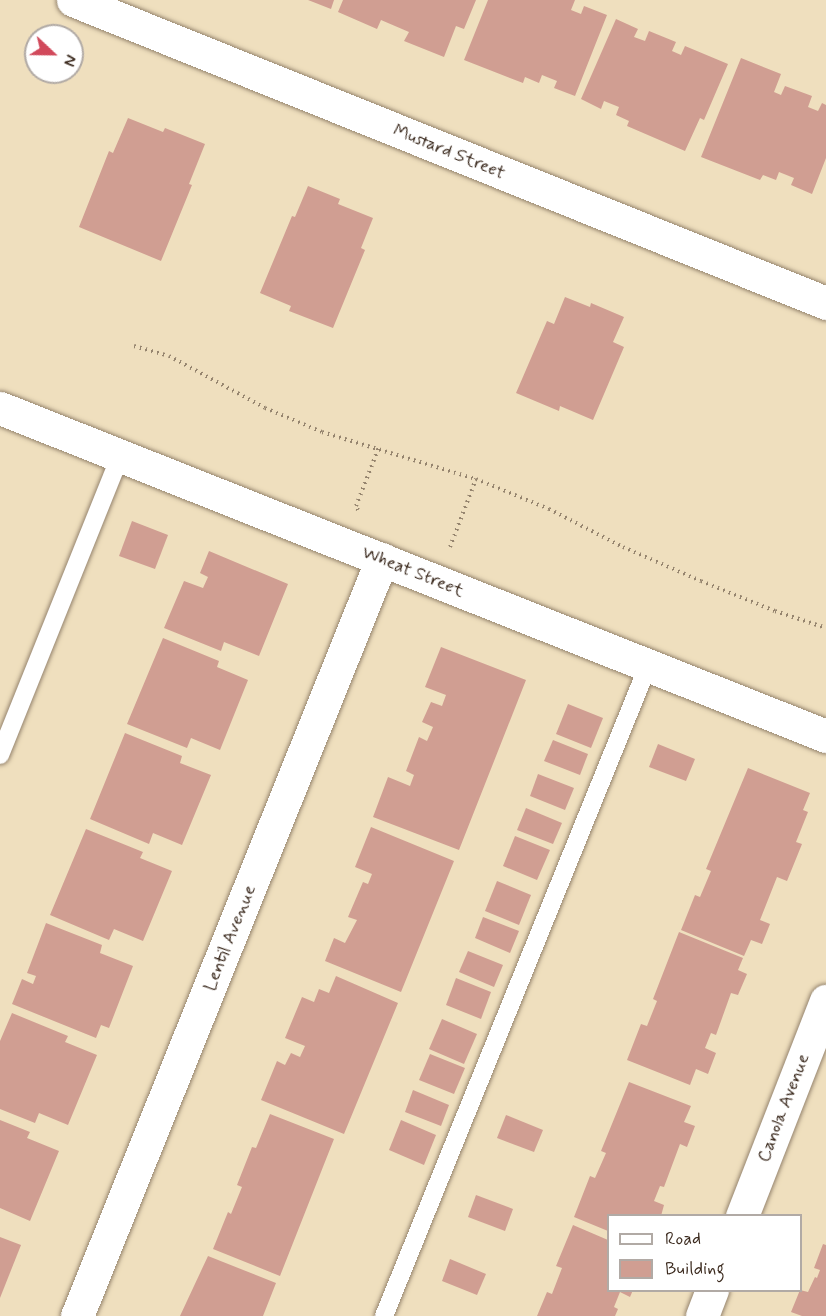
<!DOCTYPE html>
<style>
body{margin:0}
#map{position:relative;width:826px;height:1316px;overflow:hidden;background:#efdfbe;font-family:Mynerve,sans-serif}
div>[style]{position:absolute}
.building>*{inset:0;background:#d09e92}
.path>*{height:4px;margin-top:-2px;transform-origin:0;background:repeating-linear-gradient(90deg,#95846e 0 1.5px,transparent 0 6px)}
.roads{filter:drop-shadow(0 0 2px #95846e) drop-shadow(0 0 2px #95846e)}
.service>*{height:18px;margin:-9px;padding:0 9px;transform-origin:9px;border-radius:9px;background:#fff}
.minor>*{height:33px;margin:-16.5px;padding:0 16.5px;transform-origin:16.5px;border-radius:16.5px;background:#fff}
span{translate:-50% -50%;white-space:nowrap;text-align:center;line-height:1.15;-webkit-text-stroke:4.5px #fff;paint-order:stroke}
.street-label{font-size:18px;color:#3b2a1e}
.legend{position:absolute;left:607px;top:1214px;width:195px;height:78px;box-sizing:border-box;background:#fff;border:2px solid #b1aaa5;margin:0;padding:8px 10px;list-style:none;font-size:18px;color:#3b2a1e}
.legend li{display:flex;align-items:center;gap:12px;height:30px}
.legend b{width:30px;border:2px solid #b1aaa5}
.north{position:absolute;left:24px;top:24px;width:60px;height:60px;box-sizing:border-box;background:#fff;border:2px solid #b1aaa5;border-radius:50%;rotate:112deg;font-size:16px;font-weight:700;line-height:24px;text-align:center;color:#3b2a1e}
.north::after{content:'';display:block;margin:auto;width:21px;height:27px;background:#d1495b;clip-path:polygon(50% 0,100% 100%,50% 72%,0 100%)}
</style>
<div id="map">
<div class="building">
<div style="clip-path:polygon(308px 0,334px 0,331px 9px)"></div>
<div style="clip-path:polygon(343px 0,476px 0,464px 29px,456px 26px,444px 57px,404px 41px,409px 32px,381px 20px,377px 29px,338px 12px)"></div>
<div style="clip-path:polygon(488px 0,575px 0,571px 10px,581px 14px,584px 6px,607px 15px,575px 96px,554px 88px,557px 81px,542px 75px,539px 83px,525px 77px,523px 83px,464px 60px)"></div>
<div style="clip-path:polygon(616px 19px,638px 29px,634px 37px,645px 41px,649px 31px,676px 42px,672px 51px,681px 55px,685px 46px,728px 64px,704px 120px,700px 118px,685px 151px,627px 126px,629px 121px,616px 115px,619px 107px,604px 101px,601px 109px,581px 99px)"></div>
<div style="clip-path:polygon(741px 58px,781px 74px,774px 92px,781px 95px,785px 86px,812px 96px,808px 107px,818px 111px,822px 103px,826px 105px,826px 158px,812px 194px,791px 185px,794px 178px,779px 172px,776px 180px,763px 175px,760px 180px,701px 157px)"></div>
<div style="clip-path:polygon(128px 118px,163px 132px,165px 128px,205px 144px,189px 184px,192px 185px,161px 261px,79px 227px,109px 151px,113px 153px)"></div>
<div style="clip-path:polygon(308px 186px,340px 199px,338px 204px,373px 218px,361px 248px,365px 250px,333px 328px,289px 311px,291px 306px,260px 293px,292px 216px,295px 217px)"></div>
<div style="clip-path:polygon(565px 297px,590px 307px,591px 303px,624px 317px,613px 342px,624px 347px,593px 420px,560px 406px,559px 411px,516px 393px,547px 321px,554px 324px)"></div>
<div style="clip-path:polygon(132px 521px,168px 535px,155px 569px,119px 556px)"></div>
<div style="clip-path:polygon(209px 551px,288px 584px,259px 656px,224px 642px,221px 651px,164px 628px,184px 581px,203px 588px,208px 577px,200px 573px)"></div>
<div style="clip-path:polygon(163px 638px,219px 661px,217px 667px,248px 680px,220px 750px,191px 738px,187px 748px,127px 724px)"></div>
<div style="clip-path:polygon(441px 647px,526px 680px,459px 850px,373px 817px,388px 777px,410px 786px,414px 775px,406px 771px,419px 737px,427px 741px,433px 727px,422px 722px,431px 702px,442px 706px,446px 695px,425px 687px)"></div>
<div style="clip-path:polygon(568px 704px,603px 718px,591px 748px,556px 734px)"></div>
<div style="clip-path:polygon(125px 733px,182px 756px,180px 763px,211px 775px,182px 845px,153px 833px,149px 844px,90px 819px)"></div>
<div style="clip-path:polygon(553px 740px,588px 754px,580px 775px,544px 761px)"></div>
<div style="clip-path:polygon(658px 744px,695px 759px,686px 781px,649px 767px)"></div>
<div style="clip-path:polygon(748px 768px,810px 793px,803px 810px,808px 812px,796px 842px,802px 844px,787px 881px,777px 877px,760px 920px,770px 924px,762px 944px,751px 940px,744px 956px,681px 930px,695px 895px,700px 897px,711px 871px,706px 869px)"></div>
<div style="clip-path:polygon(538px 774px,574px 788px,565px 810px,530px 796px)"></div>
<div style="clip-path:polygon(526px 808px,562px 823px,553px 844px,517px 830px)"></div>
<div style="clip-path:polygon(371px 827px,454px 861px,401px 992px,325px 961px,334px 938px,345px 943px,357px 920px,348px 917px,363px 882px,368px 884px,372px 874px,355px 867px)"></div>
<div style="clip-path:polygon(86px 829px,143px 852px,140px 858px,172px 871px,143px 941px,114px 929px,109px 940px,50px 915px)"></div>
<div style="clip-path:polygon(515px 836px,550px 850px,537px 880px,503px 866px)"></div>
<div style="clip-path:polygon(497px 881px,531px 895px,519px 925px,485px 911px)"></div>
<div style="clip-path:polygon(483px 917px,519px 931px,510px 953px,475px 938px)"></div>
<div style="clip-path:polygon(46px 923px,102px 945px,100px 953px,133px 966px,109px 1028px,101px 1025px,96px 1038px,12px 1004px,22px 979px,33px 984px,36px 976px,27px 973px)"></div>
<div style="clip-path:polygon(679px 932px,743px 958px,738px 970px,747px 974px,738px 995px,731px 993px,716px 1035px,711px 1033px,705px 1048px,716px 1053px,708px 1074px,696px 1069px,690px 1085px,627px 1060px,641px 1024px,647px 1026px,657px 1001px,653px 999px)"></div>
<div style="clip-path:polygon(468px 951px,503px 965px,494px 987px,459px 972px)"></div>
<div style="clip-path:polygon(336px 976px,398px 1003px,344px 1134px,261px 1100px,277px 1061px,285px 1065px,291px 1053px,300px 1057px,305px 1046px,285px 1038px,302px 997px,314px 1002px,319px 989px,329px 993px)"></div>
<div style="clip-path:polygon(456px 978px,491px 992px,481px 1019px,446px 1005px)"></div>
<div style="clip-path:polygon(12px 1013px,68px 1036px,65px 1042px,97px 1055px,68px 1125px,39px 1113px,35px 1123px,0 1109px,0 1041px)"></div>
<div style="clip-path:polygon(442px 1019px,477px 1034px,464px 1064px,429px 1049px)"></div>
<div style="clip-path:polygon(430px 1054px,465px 1068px,454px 1094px,419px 1080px)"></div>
<div style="clip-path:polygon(629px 1082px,691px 1106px,684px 1122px,695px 1126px,687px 1147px,680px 1144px,664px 1187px,660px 1186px,654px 1201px,664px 1205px,661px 1216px,608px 1216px,608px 1231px,574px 1217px,590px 1176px,595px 1178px,606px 1153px,601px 1151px)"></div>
<div style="clip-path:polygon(413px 1090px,449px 1105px,441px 1126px,405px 1112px)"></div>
<div style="clip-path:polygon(270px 1114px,334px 1139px,280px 1276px,213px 1249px,228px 1212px,231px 1214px,242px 1187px,237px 1185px,252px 1147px,256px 1148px)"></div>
<div style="clip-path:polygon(506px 1115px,543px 1130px,534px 1152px,497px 1138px)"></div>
<div style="clip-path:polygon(0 1120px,30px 1132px,27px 1138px,59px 1151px,30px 1221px,0 1208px)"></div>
<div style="clip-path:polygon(401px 1120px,436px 1135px,424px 1165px,389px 1150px)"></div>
<div style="clip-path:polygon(476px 1195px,513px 1209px,505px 1231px,468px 1217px)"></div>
<div style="clip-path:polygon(573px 1225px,608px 1240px,608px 1290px,633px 1290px,630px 1297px,620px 1292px,614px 1307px,618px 1309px,615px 1316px,537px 1316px,547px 1292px,552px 1294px,562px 1268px,556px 1266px)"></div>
<div style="clip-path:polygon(0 1237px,21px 1245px,0 1298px)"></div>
<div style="clip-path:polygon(823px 1244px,826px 1245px,826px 1316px,802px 1316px,791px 1312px,800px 1290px,808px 1292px,815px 1277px,817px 1278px,820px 1270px,814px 1268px)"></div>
<div style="clip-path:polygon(208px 1256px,276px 1283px,263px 1316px,180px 1316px)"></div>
<div style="clip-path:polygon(450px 1259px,486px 1274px,477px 1295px,442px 1281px)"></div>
</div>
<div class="path">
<div style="left:134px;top:346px;width:36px;rotate:16deg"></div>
<div style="left:169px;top:356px;width:109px;rotate:28.4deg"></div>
<div style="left:265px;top:408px;width:62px;rotate:22.8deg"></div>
<div style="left:322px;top:432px;width:161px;rotate:17deg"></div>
<div style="left:476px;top:479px;width:79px;rotate:22.3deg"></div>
<div style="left:549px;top:509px;width:83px;rotate:27.2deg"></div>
<div style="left:623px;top:547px;width:85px;rotate:23.6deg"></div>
<div style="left:701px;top:581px;width:80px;rotate:22.1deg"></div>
<div style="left:775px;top:611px;width:54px;rotate:18.4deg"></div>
<div style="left:358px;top:510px;width:4px;rotate:-117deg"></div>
<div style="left:356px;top:506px;width:63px;rotate:-68.7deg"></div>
<div style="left:450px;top:547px;width:73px;rotate:-69.1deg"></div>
</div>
<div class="roads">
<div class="service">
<div style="left:0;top:755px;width:322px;rotate:-68.1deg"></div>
<div style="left:384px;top:1316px;width:702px;rotate:-67.9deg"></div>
</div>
<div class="minor">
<div style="left:73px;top:0;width:812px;rotate:21.92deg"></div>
<div style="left:0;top:408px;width:889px;rotate:21.66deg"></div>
<div style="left:742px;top:1216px;width:231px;rotate:-68.7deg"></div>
<div style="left:77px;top:1316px;width:816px;rotate:-68.06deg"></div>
<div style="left:702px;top:1316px;width:28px;rotate:-69deg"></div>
</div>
</div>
<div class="street-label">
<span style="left:449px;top:152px;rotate:22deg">Mustard Street</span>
<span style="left:413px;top:572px;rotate:22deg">Wheat Street</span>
<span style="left:230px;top:938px;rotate:-68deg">Lentil Avenue</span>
<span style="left:784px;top:1108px;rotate:-69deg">Canola Avenue</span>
</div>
<ul class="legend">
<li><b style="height:8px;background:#fff"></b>Road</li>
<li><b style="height:16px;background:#d09e92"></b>Building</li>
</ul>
<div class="north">N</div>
</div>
